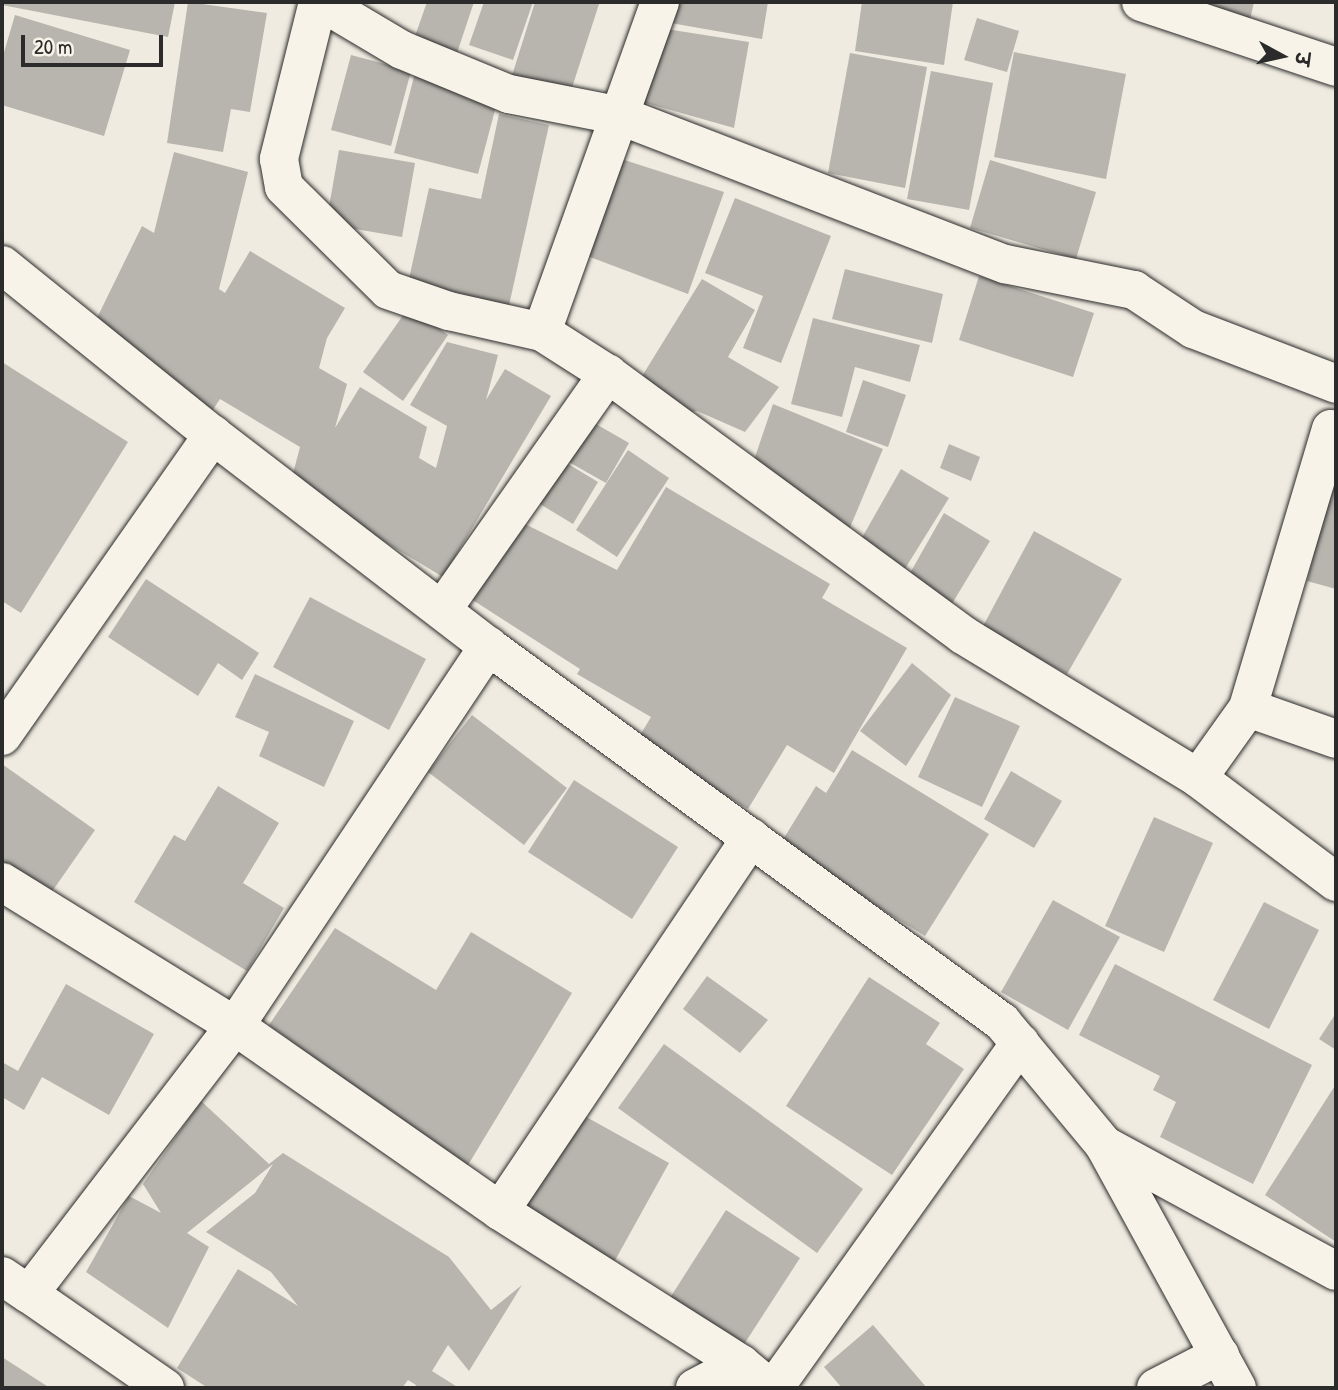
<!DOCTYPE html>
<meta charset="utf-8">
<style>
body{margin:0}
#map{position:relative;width:1338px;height:1390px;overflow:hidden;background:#efebe0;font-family:"Patrick Hand","Playpen Sans Deva",sans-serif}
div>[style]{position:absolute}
.building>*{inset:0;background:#b8b5ae}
.roads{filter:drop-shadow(0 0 2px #2b2b2b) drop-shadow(0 0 2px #2b2b2b)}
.street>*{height:38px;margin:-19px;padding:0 19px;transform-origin:19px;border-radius:19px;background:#f7f3e8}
span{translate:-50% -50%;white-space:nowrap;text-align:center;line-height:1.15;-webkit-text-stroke:6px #f7f3e8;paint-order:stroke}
.frame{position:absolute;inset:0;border:4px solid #2b2b2b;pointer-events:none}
.north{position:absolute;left:1247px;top:21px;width:70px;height:70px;-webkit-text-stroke:5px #f7f3e8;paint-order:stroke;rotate:98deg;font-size:19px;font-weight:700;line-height:28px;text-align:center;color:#2b2b2b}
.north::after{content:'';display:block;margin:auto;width:24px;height:32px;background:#2b2b2b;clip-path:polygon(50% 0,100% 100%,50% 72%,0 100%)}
.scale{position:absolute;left:21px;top:35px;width:142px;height:32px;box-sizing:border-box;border:4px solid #2b2b2b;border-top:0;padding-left:9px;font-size:21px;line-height:24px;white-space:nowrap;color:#2b2b2b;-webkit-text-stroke:5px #f7f3e8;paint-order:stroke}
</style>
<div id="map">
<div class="building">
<div style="clip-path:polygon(2px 2px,175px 2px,168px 37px,2px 5px)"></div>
<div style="clip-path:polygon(188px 2px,267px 13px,250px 112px,231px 109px,223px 152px,167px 143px)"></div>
<div style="clip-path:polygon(427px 2px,474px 2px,457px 53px,414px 39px)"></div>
<div style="clip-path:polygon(484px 2px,533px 2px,513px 60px,469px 45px)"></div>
<div style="clip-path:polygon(535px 2px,599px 4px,568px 100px,510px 82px)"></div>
<div style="clip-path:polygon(670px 2px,768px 2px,762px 39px,665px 22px)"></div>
<div style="clip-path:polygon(862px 2px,953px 2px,944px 65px,855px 51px)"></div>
<div style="clip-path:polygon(1185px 2px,1254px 2px,1250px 20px)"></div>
<div style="clip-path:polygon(15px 15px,130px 50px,104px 136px,2px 105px,2px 59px)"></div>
<div style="clip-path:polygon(977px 18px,1019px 31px,1007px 72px,964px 60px)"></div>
<div style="clip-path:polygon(660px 28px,749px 42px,734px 128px,632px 99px)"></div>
<div style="clip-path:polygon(1014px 52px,1126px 74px,1106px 179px,994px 157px)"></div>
<div style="clip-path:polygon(850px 53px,927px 67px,905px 188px,828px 173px)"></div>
<div style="clip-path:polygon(351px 55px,411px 71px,391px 146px,331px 130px)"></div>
<div style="clip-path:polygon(931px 71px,993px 83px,969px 210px,907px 199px)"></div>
<div style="clip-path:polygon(415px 73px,499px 95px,478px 174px,394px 153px)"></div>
<div style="clip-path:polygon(499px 114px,549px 125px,508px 310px,407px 288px,429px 188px,481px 199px)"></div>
<div style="clip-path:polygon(339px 150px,415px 163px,402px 237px,326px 224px)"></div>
<div style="clip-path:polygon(174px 152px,248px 172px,219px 289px,225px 293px,250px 251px,345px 308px,327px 338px,319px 368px,347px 384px,335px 428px,360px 387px,427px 427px,419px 458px,436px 468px,447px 426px,410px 405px,447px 342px,498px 355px,486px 400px,505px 369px,551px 396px,443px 577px,290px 485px,300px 447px,220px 399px,212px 411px,93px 326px,142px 226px,154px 233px)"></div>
<div style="clip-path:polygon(615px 157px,724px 192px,688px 294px,582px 254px)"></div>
<div style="clip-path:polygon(990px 160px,1096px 192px,1076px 259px,970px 228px)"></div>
<div style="clip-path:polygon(735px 198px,831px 236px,781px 363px,743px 348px,763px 296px,705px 273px)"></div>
<div style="clip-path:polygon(845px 269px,943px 294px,932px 343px,832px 319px)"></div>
<div style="clip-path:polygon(979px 276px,1094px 313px,1073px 377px,959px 340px)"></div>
<div style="clip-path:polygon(702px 279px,755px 310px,728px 357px,779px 387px,745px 432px,697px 411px,686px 413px,639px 381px)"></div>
<div style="clip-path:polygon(409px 307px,448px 335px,403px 401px,363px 372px)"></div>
<div style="clip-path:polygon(813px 318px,920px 345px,910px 382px,855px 367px,842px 417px,791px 404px)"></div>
<div style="clip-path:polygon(2px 362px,128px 442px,21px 613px,2px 601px)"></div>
<div style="clip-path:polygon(863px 380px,906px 395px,888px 447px,846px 432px)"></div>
<div style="clip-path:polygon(773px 404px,883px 449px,846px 537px,751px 469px)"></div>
<div style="clip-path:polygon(589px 420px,629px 443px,606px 483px,567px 461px)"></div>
<div style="clip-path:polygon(949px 444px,980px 457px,971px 481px,940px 468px)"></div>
<div style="clip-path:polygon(628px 450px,669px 478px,617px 557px,576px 530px)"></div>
<div style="clip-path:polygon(555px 456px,598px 482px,573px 524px,530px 498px)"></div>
<div style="clip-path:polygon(901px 469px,949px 498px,898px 580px,855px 550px)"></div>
<div style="clip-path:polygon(1335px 470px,1336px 471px,1336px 589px,1307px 581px)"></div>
<div style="clip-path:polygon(666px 487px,830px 584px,822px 598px,907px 648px,834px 773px,787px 745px,748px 809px,636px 742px,651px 717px,577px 674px,580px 669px,468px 597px,517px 520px,617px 570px)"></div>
<div style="clip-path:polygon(944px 513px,990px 541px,950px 607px,905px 582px)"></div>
<div style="clip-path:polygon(1034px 531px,1122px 579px,1067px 674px,982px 628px)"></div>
<div style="clip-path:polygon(146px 579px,259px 653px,242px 680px,218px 663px,198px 696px,108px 637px)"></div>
<div style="clip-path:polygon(310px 597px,426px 659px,389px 730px,273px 667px)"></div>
<div style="clip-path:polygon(912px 663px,951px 695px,906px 766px,860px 731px)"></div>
<div style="clip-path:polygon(255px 674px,354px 721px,324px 787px,259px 756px,269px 732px,235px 717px)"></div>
<div style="clip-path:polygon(955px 697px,1020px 726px,982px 807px,918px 777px)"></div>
<div style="clip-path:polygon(472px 715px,567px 788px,524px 845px,428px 772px)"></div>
<div style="clip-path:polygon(852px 750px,989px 834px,925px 936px,779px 846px,816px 786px,826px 793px)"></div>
<div style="clip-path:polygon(2px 764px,95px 830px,44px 903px,2px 873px)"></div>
<div style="clip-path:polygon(1011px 771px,1062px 801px,1034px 848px,984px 819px)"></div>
<div style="clip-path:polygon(574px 780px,678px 847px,632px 919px,528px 852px)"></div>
<div style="clip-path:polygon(218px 786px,279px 823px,243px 883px,284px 908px,247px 971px,134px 902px,174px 835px,185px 841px)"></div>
<div style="clip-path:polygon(1154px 817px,1213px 843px,1164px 952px,1105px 926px)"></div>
<div style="clip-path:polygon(1053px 900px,1120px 937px,1068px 1030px,1001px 992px)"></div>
<div style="clip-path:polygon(1264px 902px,1319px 930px,1269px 1029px,1213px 1000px)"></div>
<div style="clip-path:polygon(335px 928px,436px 990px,471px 932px,572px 993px,465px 1170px,269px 1025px)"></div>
<div style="clip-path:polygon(1115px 964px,1312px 1065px,1253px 1184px,1160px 1137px,1176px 1102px,1153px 1090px,1160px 1076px,1079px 1035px)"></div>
<div style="clip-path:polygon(707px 976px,768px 1020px,740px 1053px,683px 1009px)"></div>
<div style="clip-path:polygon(869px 977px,940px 1023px,926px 1044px,964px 1069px,892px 1175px,786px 1106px)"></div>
<div style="clip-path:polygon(66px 984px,154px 1034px,109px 1115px,42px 1077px,24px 1110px,2px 1097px,2px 1062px,18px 1071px)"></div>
<div style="clip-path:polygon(1336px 1013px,1336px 1050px,1319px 1039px)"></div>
<div style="clip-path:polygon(664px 1044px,863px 1189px,817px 1253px,618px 1108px)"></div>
<div style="clip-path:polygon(1336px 1084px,1336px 1242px,1265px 1195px)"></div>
<div style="clip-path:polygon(201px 1101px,269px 1164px,283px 1153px,449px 1257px,491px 1310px,522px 1285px,469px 1371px,448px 1345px,432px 1371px,459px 1388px,415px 1388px,416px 1385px,408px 1380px,402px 1388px,208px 1388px,177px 1368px,238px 1269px,298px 1306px,271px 1272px,206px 1232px,255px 1193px,273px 1164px,187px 1233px,209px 1247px,168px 1328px,86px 1272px,129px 1196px,161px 1213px,143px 1184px)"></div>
<div style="clip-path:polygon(572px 1109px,669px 1163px,613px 1264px,516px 1210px)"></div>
<div style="clip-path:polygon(726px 1210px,800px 1258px,741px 1349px,668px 1301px)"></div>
<div style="clip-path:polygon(873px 1325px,927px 1388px,842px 1388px,824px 1367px)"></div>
<div style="clip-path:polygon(2px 1357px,50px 1388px,2px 1388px)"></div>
</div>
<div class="roads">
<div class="street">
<div style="left:318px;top:2px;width:162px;rotate:104deg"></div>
<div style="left:279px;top:159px;width:28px;rotate:80deg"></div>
<div style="left:284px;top:187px;width:146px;rotate:44.7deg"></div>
<div style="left:388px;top:290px;width:65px;rotate:19deg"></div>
<div style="left:449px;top:311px;width:95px;rotate:12.7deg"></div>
<div style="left:321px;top:2px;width:94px;rotate:30.7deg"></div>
<div style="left:402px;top:50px;width:116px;rotate:22.4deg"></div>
<div style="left:509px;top:94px;width:114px;rotate:11.1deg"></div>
<div style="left:621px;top:116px;width:412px;rotate:21.1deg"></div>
<div style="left:1005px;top:264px;width:132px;rotate:11.4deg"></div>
<div style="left:1134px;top:290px;width:71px;rotate:33.5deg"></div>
<div style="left:1193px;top:329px;width:153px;rotate:21deg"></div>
<div style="left:660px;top:2px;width:350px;rotate:109.7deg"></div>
<div style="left:542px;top:332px;width:78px;rotate:32.5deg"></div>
<div style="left:608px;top:374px;width:441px;rotate:36.3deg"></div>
<div style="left:963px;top:635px;width:275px;rotate:31.3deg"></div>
<div style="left:1198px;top:778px;width:86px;rotate:-54.5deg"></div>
<div style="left:1141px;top:2px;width:206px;rotate:18.4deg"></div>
<div style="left:2px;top:265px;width:271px;rotate:38.9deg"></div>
<div style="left:213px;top:435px;width:347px;rotate:37.5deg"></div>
<div style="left:488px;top:646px;width:637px;rotate:36.19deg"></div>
<div style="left:1002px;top:1022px;width:160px;rotate:50.3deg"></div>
<div style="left:1104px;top:1145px;width:277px;rotate:61.3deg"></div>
<div style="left:1336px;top:431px;width:5px;rotate:-158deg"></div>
<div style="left:1331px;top:429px;width:291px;rotate:106.6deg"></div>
<div style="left:1248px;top:708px;width:93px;rotate:19.4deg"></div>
<div style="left:442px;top:610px;width:289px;rotate:-54.9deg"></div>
<div style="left:2px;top:736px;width:368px;rotate:-55deg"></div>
<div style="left:1198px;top:778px;width:173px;rotate:37deg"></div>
<div style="left:2px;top:882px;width:274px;rotate:31.7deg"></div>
<div style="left:235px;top:1026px;width:323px;rotate:34.9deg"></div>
<div style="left:500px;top:1211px;width:285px;rotate:32.4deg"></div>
<div style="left:741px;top:1364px;width:38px;rotate:40deg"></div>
<div style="left:1104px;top:1145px;width:264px;rotate:28.5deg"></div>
<div style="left:500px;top:1211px;width:450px;rotate:-56.1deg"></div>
<div style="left:2px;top:1276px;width:32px;rotate:34deg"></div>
<div style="left:165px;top:1388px;width:165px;rotate:-145.3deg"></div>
<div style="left:29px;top:1294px;width:338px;rotate:-52.5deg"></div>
<div style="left:235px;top:1026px;width:457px;rotate:-56.3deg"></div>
<div style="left:695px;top:1388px;width:52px;rotate:-27.6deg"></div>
<div style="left:774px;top:1388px;width:424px;rotate:-54.5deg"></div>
<div style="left:1156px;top:1388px;width:72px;rotate:-27.3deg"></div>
</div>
</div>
<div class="frame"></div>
<div class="north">उ</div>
<div class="scale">20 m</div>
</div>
